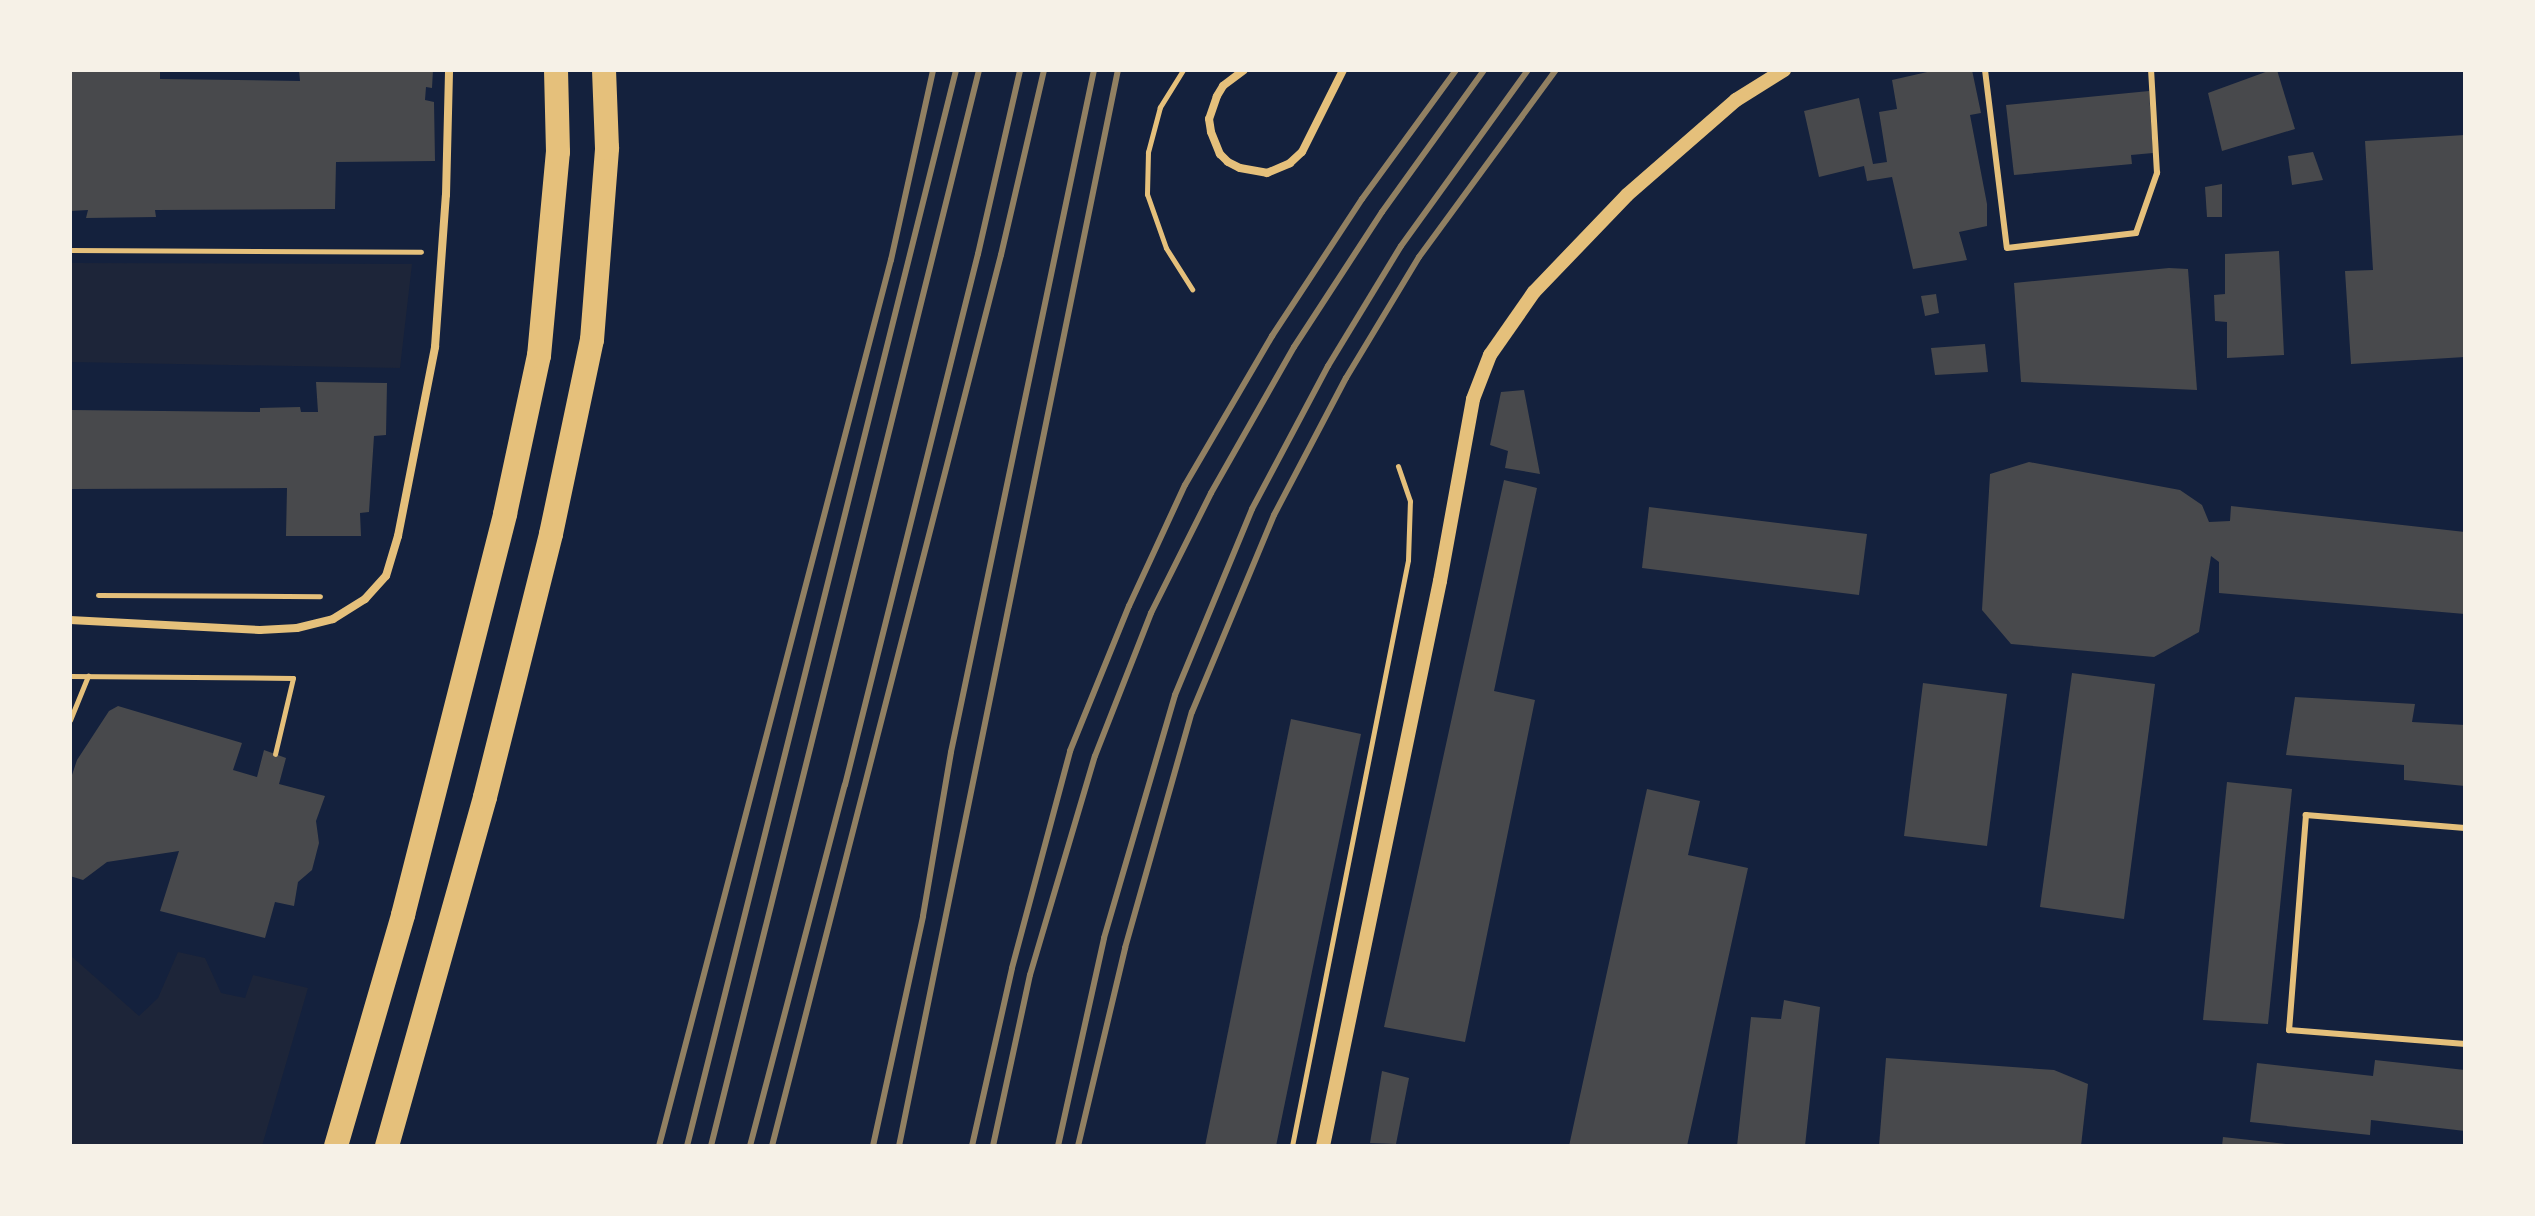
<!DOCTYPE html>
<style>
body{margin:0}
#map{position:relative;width:2535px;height:1216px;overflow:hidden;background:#14213d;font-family:Montserrat,sans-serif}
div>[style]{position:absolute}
.green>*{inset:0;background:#1d2539}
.building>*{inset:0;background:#48494c}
.path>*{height:5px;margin:-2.5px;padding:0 2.5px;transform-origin:2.5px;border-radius:2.5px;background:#e5c07b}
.service>*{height:6px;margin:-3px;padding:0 3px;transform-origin:3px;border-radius:3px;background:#e5c07b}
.minor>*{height:8px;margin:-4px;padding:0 4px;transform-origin:4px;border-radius:4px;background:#e5c07b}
.tertiary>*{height:14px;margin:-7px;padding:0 7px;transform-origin:7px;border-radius:7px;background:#e5c07b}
.motorway>*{height:24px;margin:-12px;padding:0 12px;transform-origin:12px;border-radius:12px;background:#e5c07b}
.rail>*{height:6px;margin:-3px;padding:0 3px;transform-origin:3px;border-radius:3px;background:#918062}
span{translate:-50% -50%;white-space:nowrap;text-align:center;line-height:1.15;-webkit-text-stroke:8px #f6f1e7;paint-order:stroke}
.frame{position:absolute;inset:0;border:72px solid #f6f1e7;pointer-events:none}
</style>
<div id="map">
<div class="green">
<div style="clip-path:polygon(70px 263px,412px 264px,400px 368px,70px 362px)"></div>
<div style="clip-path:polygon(178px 952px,205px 958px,221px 993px,245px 998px,253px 975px,308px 988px,262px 1146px,70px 1146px,70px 955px,139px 1016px,158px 998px)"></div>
</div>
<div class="building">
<div style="clip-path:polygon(70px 70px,160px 70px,160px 79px,300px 81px,299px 70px,433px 70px,432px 88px,426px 87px,425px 100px,434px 102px,435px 161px,336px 162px,335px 209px,155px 210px,156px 217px,86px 218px,88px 210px,70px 211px)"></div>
<div style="clip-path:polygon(1936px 70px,1972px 70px,1981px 113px,1970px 115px,1987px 204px,1987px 226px,1959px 232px,1967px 260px,1913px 269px,1892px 177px,1867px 181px,1864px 166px,1819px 177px,1804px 111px,1859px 98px,1873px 164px,1887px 162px,1879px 112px,1897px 109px,1892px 80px)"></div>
<div style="clip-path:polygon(2271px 70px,2277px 70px,2295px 129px,2222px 151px,2208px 93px)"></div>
<div style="clip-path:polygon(2149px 91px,2153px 153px,2131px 155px,2132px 164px,2014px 175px,2006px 105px)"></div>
<div style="clip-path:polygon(2465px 135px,2465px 357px,2351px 364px,2345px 271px,2373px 270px,2365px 141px)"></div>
<div style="clip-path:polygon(2313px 152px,2323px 180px,2292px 185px,2288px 156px)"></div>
<div style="clip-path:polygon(2222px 184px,2222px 217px,2207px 217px,2205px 187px)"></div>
<div style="clip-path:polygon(2279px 251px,2284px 355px,2227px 358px,2227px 322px,2215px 321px,2214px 295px,2225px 294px,2225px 254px)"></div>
<div style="clip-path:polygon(2169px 268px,2188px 269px,2197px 390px,2021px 382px,2014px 283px)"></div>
<div style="clip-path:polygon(1936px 294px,1939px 313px,1925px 316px,1921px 296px)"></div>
<div style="clip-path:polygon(1985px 344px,1988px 372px,1935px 375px,1931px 348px)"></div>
<div style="clip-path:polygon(316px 382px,387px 383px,386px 435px,374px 436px,369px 512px,360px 513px,361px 536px,286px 536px,287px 488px,70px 489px,70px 410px,260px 412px,260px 408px,300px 407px,301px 412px,318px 412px)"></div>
<div style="clip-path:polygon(1524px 390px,1540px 474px,1505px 468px,1508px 451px,1490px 445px,1501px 392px)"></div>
<div style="clip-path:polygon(2029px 462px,2180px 490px,2202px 505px,2209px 522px,2230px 521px,2231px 506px,2465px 532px,2465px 614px,2219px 593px,2219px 562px,2211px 556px,2199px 632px,2154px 657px,2011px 644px,1982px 610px,1990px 474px)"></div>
<div style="clip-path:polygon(1504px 480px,1537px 488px,1494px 691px,1535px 700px,1465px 1042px,1384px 1027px)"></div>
<div style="clip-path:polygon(1649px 507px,1867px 534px,1859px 595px,1642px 568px)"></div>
<div style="clip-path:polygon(2072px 673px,2155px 684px,2124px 919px,2040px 907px)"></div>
<div style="clip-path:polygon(1923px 683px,2007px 694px,1987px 846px,1904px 836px)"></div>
<div style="clip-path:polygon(2295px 697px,2415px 704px,2412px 722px,2465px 725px,2465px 786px,2404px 780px,2404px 765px,2286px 755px)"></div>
<div style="clip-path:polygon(118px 706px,242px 743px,233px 770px,257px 777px,264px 750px,286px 758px,279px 784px,325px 796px,316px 821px,319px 843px,312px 870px,298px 882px,294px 906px,275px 902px,265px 938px,160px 911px,179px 851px,107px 862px,83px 880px,70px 876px,70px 781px,77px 760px,109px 711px)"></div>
<div style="clip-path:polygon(1291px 719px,1361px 734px,1276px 1146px,1205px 1146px)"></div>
<div style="clip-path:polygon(2227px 782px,2292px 789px,2268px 1024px,2203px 1020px)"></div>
<div style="clip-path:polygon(1647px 789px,1700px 801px,1688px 855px,1748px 868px,1687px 1146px,1569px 1146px)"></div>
<div style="clip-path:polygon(1784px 1000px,1820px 1007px,1805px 1146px,1737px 1146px,1751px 1017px,1781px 1019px)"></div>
<div style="clip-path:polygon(1886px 1058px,2054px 1070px,2088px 1084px,2081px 1146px,1879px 1146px)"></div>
<div style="clip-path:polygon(2375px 1060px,2465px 1070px,2465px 1131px,2371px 1120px,2370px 1135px,2250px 1122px,2257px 1063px,2373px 1076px)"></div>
<div style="clip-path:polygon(1382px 1071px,1409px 1078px,1396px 1144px,1370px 1143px)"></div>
<div style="clip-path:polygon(2223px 1137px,2286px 1144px,2286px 1146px,2222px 1146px)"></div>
</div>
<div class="path">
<div style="left:1183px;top:70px;width:44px;rotate:121.9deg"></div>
<div style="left:1160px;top:107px;width:47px;rotate:104.9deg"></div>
<div style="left:1148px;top:152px;width:42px;rotate:91.4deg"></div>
<div style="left:1147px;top:194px;width:57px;rotate:70.6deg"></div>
<div style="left:1166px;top:248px;width:49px;rotate:57.6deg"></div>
<div style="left:70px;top:250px;width:351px;rotate:0.3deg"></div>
<div style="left:98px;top:595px;width:222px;rotate:0.3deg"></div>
<div style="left:70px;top:676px;width:223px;rotate:0.5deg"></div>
<div style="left:293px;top:678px;width:78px;rotate:103.3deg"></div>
<div style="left:70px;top:720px;width:48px;rotate:-67.8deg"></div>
<div style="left:1292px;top:1146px;width:597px;rotate:-78.8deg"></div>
<div style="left:1408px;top:560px;width:59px;rotate:-88.1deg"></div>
<div style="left:1410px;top:501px;width:37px;rotate:-109deg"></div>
</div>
<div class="service">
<div style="left:1985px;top:70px;width:179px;rotate:83deg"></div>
<div style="left:2007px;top:248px;width:130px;rotate:-6.6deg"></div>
<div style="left:2136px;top:233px;width:64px;rotate:-70.7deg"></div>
<div style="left:2157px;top:173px;width:103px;rotate:-93.3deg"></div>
<div style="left:2465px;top:828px;width:160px;rotate:-175.3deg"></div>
<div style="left:2306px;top:815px;width:216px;rotate:94.5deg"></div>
<div style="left:2289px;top:1030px;width:177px;rotate:4.5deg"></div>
</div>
<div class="minor">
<div style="left:1244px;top:70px;width:26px;rotate:143deg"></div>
<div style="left:1223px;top:86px;width:12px;rotate:121deg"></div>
<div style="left:1217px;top:96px;width:24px;rotate:109deg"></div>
<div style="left:1209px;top:119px;width:13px;rotate:81deg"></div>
<div style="left:1211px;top:132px;width:24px;rotate:68deg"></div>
<div style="left:1220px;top:154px;width:11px;rotate:45deg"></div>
<div style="left:1228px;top:162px;width:13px;rotate:27deg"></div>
<div style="left:1240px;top:168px;width:27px;rotate:10deg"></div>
<div style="left:1267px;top:173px;width:25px;rotate:-23deg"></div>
<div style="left:1290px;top:163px;width:16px;rotate:-43deg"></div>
<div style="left:1302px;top:152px;width:92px;rotate:-63.4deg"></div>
<div style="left:70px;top:620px;width:190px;rotate:3deg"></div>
<div style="left:260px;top:630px;width:37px;rotate:-3deg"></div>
<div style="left:297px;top:628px;width:37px;rotate:-14deg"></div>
<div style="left:333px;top:619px;width:38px;rotate:-32deg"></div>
<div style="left:365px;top:599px;width:31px;rotate:-48deg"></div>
<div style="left:386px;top:576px;width:42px;rotate:-73.3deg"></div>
<div style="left:398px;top:536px;width:193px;rotate:-78.9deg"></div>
<div style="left:435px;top:347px;width:152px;rotate:-85.9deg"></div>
<div style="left:446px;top:195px;width:125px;rotate:-88.6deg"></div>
</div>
<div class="tertiary">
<div style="left:1323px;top:1146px;width:577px;rotate:-78.3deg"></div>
<div style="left:1440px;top:581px;width:185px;rotate:-79.7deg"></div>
<div style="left:1473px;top:399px;width:47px;rotate:-68.9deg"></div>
<div style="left:1490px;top:355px;width:77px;rotate:-55.1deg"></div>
<div style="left:1534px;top:292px;width:134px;rotate:-46.2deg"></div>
<div style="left:1627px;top:195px;width:145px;rotate:-41.1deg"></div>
<div style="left:1736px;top:100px;width:57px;rotate:-32deg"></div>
</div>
<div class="motorway">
<div style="left:336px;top:1146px;width:241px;rotate:-73.8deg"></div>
<div style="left:403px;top:915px;width:414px;rotate:-75.7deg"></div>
<div style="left:505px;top:514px;width:162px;rotate:-77.9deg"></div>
<div style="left:539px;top:356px;width:205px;rotate:-84.7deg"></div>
<div style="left:558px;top:152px;width:82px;rotate:-91.4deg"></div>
<div style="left:387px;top:1146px;width:362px;rotate:-74.3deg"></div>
<div style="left:485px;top:797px;width:271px;rotate:-75.9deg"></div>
<div style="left:551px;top:534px;width:198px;rotate:-78.1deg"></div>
<div style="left:592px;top:340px;width:193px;rotate:-85.5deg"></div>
<div style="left:607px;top:148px;width:78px;rotate:-92.2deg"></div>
</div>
<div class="rail">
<div style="left:659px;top:1146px;width:916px;rotate:-75.33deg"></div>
<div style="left:891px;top:260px;width:195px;rotate:-77.5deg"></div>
<div style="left:687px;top:1146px;width:1109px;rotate:-75.96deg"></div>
<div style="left:711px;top:1146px;width:1109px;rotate:-76.01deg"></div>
<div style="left:750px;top:1146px;width:373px;rotate:-75.3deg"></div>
<div style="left:845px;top:785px;width:547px;rotate:-75.94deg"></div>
<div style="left:978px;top:254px;width:189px;rotate:-77.1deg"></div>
<div style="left:772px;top:1146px;width:920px;rotate:-75.59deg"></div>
<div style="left:1001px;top:255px;width:190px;rotate:-76.9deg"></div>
<div style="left:873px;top:1146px;width:235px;rotate:-77.7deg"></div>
<div style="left:923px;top:916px;width:166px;rotate:-80.3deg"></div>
<div style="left:951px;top:752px;width:697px;rotate:-78.16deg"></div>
<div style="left:899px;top:1146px;width:1098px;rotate:-78.5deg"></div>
<div style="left:972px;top:1146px;width:182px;rotate:-77.3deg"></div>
<div style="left:1012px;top:968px;width:225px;rotate:-75deg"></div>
<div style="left:1070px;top:751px;width:157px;rotate:-67.9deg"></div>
<div style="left:1129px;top:606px;width:133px;rotate:-65.2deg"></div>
<div style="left:1185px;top:485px;width:173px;rotate:-59.7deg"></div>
<div style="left:1272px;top:336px;width:164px;rotate:-56.7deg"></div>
<div style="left:1362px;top:199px;width:160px;rotate:-53.9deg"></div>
<div style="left:993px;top:1146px;width:175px;rotate:-77.8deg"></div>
<div style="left:1030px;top:975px;width:228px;rotate:-73.5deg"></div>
<div style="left:1095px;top:756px;width:154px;rotate:-68.6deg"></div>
<div style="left:1151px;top:613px;width:134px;rotate:-63.4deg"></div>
<div style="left:1211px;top:493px;width:168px;rotate:-60.4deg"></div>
<div style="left:1294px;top:347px;width:161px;rotate:-56.9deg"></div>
<div style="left:1382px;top:212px;width:175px;rotate:-54.3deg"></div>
<div style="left:1058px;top:1146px;width:213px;rotate:-77.5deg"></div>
<div style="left:1104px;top:938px;width:253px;rotate:-73.7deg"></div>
<div style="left:1175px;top:695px;width:201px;rotate:-67.5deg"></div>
<div style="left:1252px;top:509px;width:162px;rotate:-62deg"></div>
<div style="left:1328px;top:366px;width:140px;rotate:-58.7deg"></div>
<div style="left:1401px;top:246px;width:217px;rotate:-54.2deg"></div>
<div style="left:1078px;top:1146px;width:204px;rotate:-76.6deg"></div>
<div style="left:1125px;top:948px;width:245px;rotate:-74.2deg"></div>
<div style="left:1192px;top:712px;width:213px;rotate:-67.4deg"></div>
<div style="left:1274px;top:515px;width:155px;rotate:-62.3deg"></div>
<div style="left:1346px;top:378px;width:141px;rotate:-58.9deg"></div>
<div style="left:1419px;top:257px;width:232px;rotate:-53.8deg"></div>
</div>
<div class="frame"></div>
</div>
